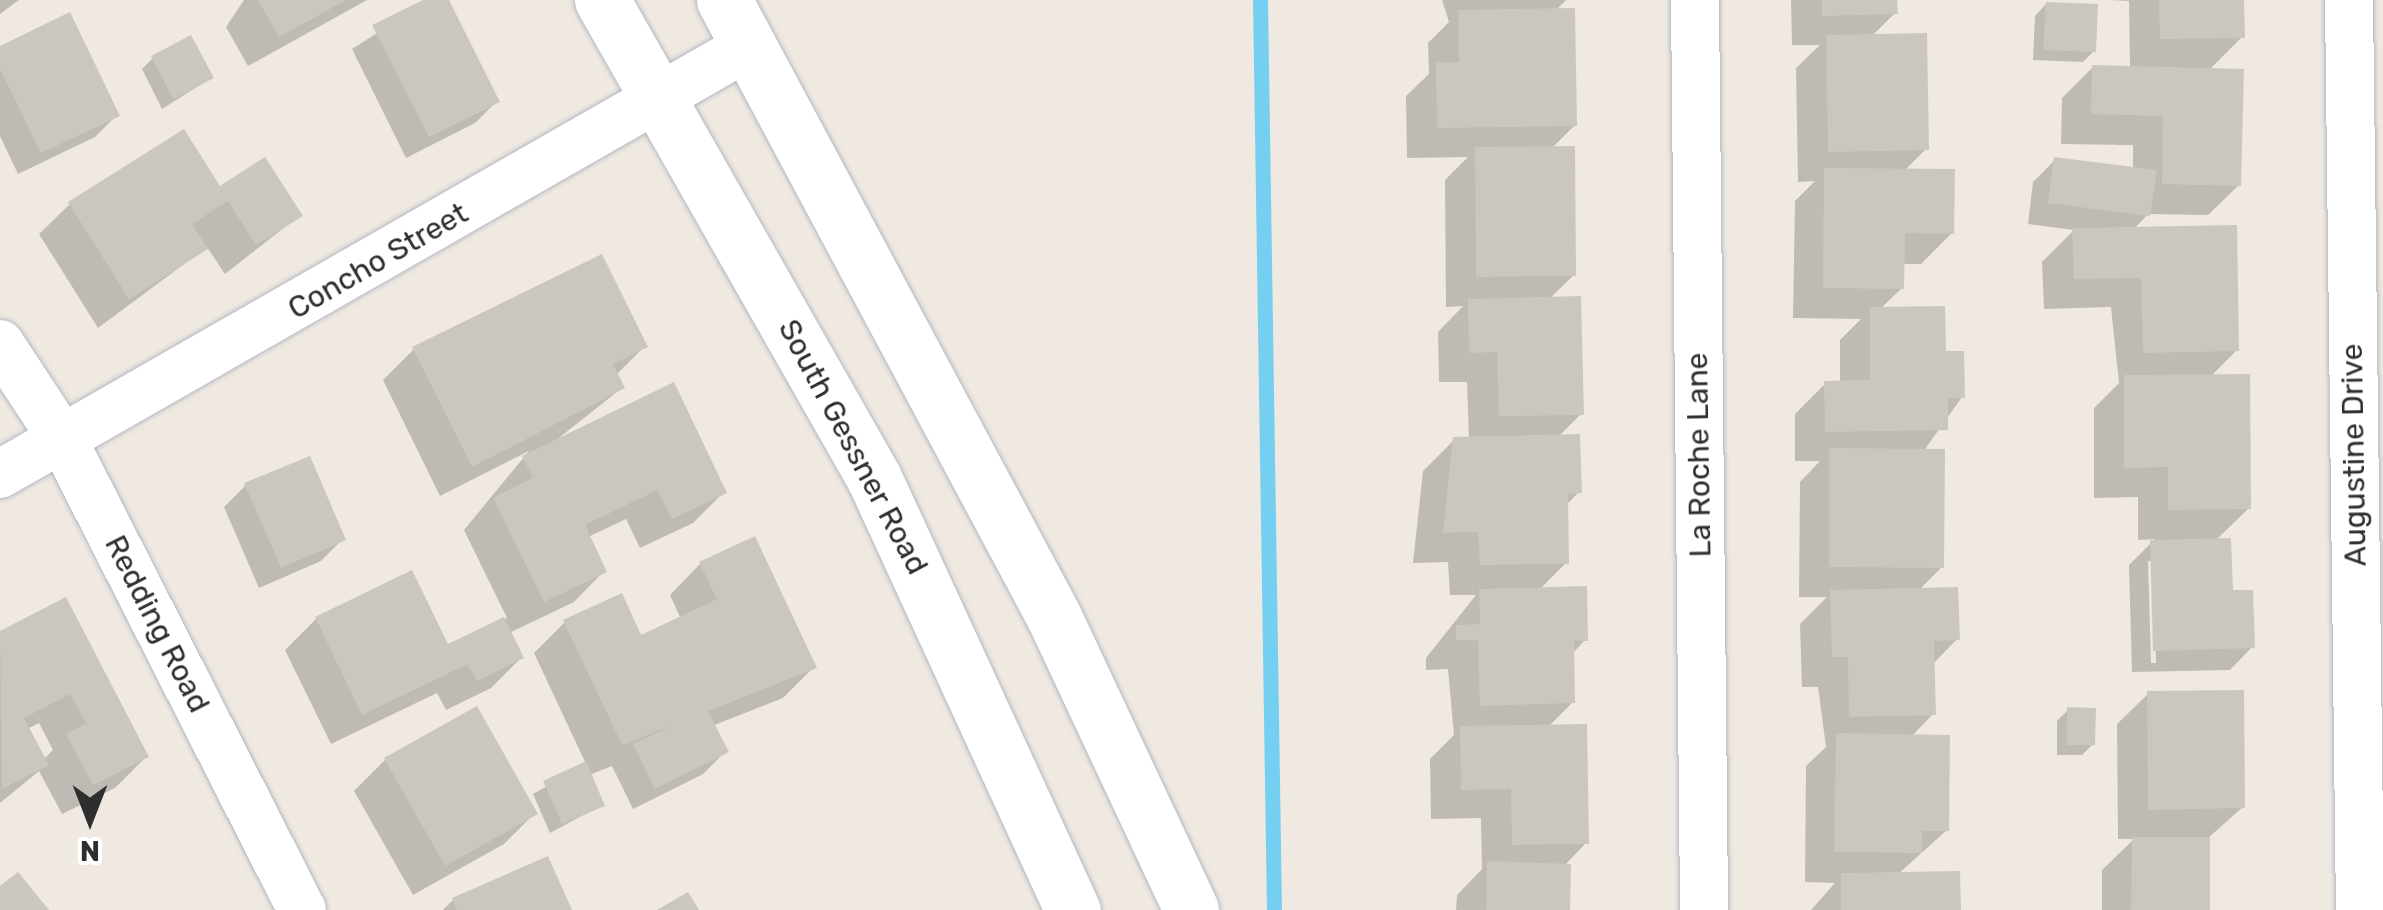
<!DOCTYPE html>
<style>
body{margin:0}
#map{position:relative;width:2383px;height:910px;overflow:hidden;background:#efe9e1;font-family:Rubik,sans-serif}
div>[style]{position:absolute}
.shadow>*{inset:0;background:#0003}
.stream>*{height:15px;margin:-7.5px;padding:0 7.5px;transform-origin:7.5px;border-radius:7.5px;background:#75cff0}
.building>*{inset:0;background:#cbc7bf}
.roads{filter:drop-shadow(0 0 2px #b4b7c1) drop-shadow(0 0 2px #b4b7c1)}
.minor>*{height:48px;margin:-24px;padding:0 24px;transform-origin:24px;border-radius:24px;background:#fff}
.secondary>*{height:55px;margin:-27.5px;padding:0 27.5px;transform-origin:27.5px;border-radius:27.5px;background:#fff}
span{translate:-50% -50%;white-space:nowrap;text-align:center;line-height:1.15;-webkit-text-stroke:9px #fff;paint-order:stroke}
.street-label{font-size:30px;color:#2e2e2e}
.north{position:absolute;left:40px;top:770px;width:100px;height:100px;-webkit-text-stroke:8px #fff;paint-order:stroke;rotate:180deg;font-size:28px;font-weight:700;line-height:40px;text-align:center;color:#2e2e2e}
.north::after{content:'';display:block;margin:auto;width:35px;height:45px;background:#2e2e2e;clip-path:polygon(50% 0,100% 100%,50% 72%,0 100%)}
</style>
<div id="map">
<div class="shadow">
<div style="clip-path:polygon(0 0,19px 0,0 14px)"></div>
<div style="clip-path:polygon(244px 0,367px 0,248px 66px,226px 27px)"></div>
<div style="clip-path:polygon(429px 0,446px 0,497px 101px,475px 123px,406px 158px,352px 49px)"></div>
<div style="clip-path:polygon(1442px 0,1566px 0,1555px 11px,1575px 125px,1551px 149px,1574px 275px,1549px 299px,1581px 414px,1558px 437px,1579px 492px,1565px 506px,1566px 563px,1539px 590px,1585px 640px,1572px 654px,1573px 702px,1548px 727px,1586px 843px,1564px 866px,1568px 910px,1456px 910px,1457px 895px,1482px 869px,1481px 818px,1431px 819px,1430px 759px,1454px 735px,1448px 669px,1426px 670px,1426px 658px,1476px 595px,1450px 595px,1448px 562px,1413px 563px,1423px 471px,1454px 440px,1469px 439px,1467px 382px,1439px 382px,1438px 332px,1463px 306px,1446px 307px,1445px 180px,1468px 157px,1407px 158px,1406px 96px,1429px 74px,1428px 43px,1449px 22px)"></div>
<div style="clip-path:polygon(1791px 0,1895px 0,1895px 13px,1871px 37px,1926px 149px,1904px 171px,1952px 233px,1921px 264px,1902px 264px,1902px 288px,1880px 309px,1943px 353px,1962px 397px,1923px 452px,1942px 567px,1918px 591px,1957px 639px,1932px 665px,1933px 714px,1911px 737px,1947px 830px,1897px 875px,1959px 910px,1811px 910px,1835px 883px,1805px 882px,1806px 766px,1826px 747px,1818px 687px,1802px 687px,1800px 624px,1827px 597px,1799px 597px,1800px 482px,1820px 461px,1795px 461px,1795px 414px,1826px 383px,1840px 383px,1840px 340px,1861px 319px,1793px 318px,1795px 201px,1815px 181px,1798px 182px,1796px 68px,1820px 45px,1792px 45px)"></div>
<div style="clip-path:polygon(evenodd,2109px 0,2242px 0,2242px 37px,2209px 70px,2239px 185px,2208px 215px,2148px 214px,2133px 230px,2237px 350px,2210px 377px,2249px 508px,2215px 541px,2252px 647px,2230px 670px,2132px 672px,2129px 565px,2155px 539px,2138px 540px,2138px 497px,2094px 498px,2094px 408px,2119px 383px,2111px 307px,2044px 309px,2042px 262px,2074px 230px,2028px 224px,2033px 182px,2055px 160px,2133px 170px,2133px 145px,2061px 144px,2062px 98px,2093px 67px,2130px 68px,2129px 1px,2109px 0,2148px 561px,2153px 561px,2156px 663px,2151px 663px,2148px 561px)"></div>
<div style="clip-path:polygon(2046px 4px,2094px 51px,2083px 62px,2033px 60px,2035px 16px)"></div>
<div style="clip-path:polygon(0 49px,117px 115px,95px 137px,18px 174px,0 136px)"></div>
<div style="clip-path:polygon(153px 58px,211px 78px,162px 109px,142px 69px)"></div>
<div style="clip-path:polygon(219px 189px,299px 216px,225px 274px,207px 247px,98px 328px,39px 234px,70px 204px)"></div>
<div style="clip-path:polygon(645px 346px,616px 375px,622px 388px,550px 445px,724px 492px,693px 523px,640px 548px,626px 519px,588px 537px,604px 571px,574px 602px,509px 633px,521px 658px,491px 688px,446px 710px,437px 693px,331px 744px,285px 650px,316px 619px,447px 648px,507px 618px,464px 530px,529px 451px,440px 496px,383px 380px,414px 349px)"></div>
<div style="clip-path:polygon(246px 485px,343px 539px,321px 561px,259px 588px,224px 507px)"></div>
<div style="clip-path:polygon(700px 564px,814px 667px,783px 698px,712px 726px,725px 752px,703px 774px,633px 809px,612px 766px,589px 775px,602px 805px,550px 833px,533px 794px,586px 764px,534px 653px,565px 622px,640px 638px,681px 619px,670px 595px)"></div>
<div style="clip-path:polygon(evenodd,65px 600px,146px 757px,115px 788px,62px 814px,39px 771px,0 803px,0 633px,65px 600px,39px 723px,53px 750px,43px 760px,27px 729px,39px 723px)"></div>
<div style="clip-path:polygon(2148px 694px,2243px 807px,2208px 838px,2207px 910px,2102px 910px,2102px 870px,2134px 839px,2118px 839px,2117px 724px)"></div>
<div style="clip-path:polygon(476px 709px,535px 813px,504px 844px,413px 895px,354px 791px,385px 760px)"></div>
<div style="clip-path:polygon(2068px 710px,2093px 744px,2082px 755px,2057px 755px,2057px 721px)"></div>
<div style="clip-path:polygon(453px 900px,570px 910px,443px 910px)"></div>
</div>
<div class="stream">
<div style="left:1260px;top:0;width:910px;rotate:89.12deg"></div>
</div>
<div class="building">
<div style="clip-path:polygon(258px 0,346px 0,279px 37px)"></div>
<div style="clip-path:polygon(423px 0,449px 0,500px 102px,429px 137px,372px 25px)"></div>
<div style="clip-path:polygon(1822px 0,1897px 0,1898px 14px,1822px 16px)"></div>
<div style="clip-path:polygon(2159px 0,2244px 0,2245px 38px,2160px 39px)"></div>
<div style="clip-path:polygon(2046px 2px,2098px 4px,2096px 52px,2043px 50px)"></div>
<div style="clip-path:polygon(1575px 8px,1577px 126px,1437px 128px,1436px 63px,1459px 62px,1458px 10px)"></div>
<div style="clip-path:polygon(70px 12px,120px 116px,41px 153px,0 69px,0 46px)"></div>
<div style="clip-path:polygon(1927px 33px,1929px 150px,1828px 152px,1826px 35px)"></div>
<div style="clip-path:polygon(191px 35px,214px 78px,173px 99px,151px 56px)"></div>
<div style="clip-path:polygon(2092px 65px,2244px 69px,2241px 186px,2162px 184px,2163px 116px,2091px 114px)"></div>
<div style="clip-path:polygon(184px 129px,220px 186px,265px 157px,303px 216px,256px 245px,228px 201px,192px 224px,208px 249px,129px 299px,68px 202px)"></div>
<div style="clip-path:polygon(1575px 146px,1576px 276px,1476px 277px,1475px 147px)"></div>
<div style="clip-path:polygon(2054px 157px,2157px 170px,2150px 216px,2048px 203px)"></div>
<div style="clip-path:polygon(1824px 168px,1955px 169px,1954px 234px,1905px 233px,1904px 289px,1823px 288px)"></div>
<div style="clip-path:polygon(2237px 225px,2239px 351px,2143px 353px,2141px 278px,2074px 279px,2072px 228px)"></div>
<div style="clip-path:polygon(602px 254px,648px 347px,613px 364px,625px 388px,472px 467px,412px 347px)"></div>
<div style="clip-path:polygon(1581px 296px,1584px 415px,1499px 416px,1497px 352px,1469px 353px,1468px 299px)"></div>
<div style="clip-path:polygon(1945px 306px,1946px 351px,1964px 351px,1965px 398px,1948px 398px,1948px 430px,1825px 432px,1824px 381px,1870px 380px,1870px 307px)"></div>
<div style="clip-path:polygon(2250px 374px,2251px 509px,2168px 510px,2168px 467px,2124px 468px,2124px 375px)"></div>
<div style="clip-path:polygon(674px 382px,727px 493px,672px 519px,657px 490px,585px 525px,607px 572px,544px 602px,493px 498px,533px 478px,522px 456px)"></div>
<div style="clip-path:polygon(1580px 434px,1582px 493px,1568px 494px,1569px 564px,1480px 565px,1478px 532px,1443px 533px,1453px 437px)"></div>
<div style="clip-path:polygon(1829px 448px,1945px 449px,1944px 568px,1829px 567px)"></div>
<div style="clip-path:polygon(310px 456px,346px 540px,281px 568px,244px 483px)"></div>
<div style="clip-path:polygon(755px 536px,817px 668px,622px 745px,563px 620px,622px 593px,641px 635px,717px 599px,699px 562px)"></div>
<div style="clip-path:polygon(2231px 538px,2233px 590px,2253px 590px,2255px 648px,2153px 651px,2150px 540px)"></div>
<div style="clip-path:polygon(412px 570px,448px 644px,504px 617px,524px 658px,477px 681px,468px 664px,362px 715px,315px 617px)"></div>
<div style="clip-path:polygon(1587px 586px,1588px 641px,1574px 641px,1575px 703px,1480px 706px,1478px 640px,1456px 640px,1456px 625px,1480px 624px,1479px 589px)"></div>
<div style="clip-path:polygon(1958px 587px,1960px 640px,1934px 641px,1936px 715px,1849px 717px,1848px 657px,1832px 657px,1830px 590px)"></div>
<div style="clip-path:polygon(66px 597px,149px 757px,93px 785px,66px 734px,86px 723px,70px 694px,24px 718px,49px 765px,2px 789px,0 631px)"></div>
<div style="clip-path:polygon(2244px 690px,2245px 808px,2148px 810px,2147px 691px)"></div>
<div style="clip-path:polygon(477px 706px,538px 814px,445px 866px,384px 758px)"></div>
<div style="clip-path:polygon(2067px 707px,2096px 708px,2095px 745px,2067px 745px)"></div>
<div style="clip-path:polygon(707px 709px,729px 752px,655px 789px,633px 744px)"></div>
<div style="clip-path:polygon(1587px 724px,1589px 844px,1512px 845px,1511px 789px,1461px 790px,1460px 726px)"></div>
<div style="clip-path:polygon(1836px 733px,1950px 735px,1949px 831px,1922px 831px,1922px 853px,1834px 852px)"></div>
<div style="clip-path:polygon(586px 761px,605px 806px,562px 824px,543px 781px)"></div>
<div style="clip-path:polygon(2132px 837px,2210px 837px,2210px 910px,2131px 910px)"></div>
<div style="clip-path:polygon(548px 856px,572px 910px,457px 910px,452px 898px)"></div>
<div style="clip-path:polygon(1487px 861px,1571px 864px,1570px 910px,1486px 910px)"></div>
<div style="clip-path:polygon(1960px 871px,1961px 910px,1841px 910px,1841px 873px)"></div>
<div style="clip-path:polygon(18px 872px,49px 910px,0 910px,0 886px)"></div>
<div style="clip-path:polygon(688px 892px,699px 910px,657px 910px)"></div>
</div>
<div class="roads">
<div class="minor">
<div style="left:1695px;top:0;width:910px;rotate:89.43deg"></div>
<div style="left:2349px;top:0;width:910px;rotate:89.31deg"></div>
<div style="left:0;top:344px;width:115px;rotate:56.7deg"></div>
<div style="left:63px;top:440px;width:527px;rotate:63.05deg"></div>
<div style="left:0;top:474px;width:866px;rotate:-29.76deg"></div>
</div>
<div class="secondary">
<div style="left:602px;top:0;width:550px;rotate:60.36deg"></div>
<div style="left:874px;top:478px;width:476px;rotate:65.3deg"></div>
<div style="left:724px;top:0;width:700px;rotate:61.86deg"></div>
<div style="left:1054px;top:617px;width:323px;rotate:64.9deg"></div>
</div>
</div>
<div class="street-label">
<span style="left:378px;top:261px;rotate:-30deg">Concho Street</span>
<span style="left:853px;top:447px;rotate:62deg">South Gessner Road</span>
<span style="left:1699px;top:455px;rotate:-91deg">La Roche Lane</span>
<span style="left:2354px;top:455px;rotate:-91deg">Augustine Drive</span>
<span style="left:157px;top:624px;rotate:63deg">Redding Road</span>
</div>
<div class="north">N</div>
</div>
